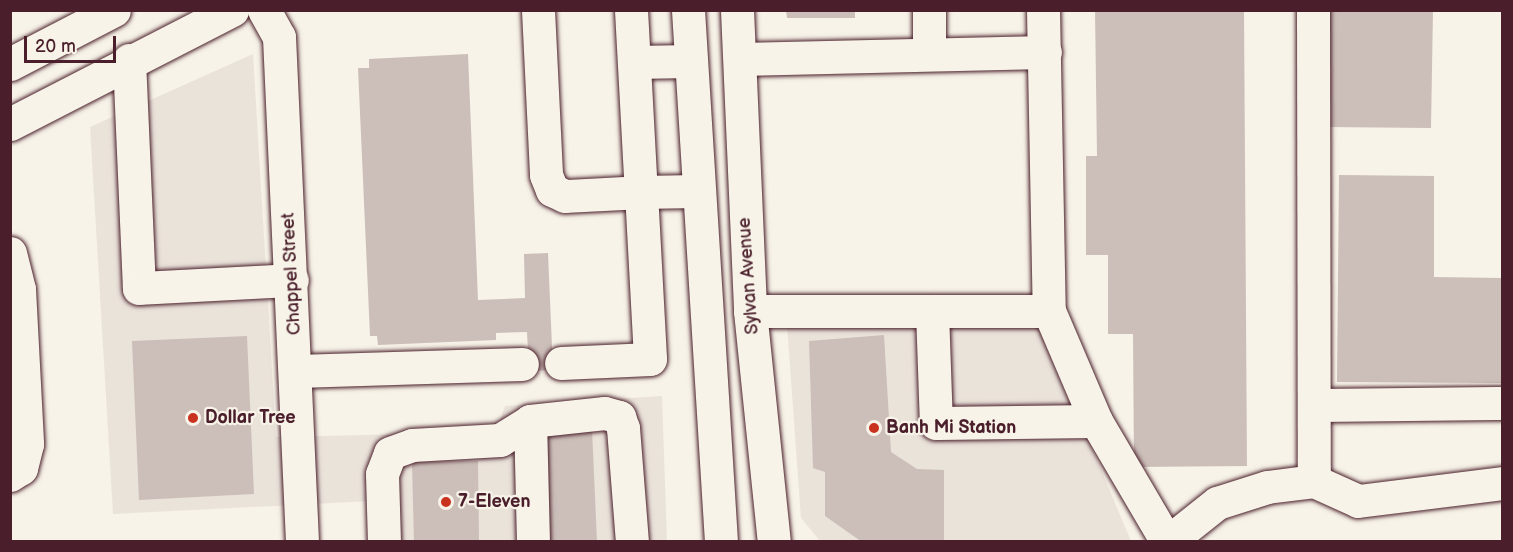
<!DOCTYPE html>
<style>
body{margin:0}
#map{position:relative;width:1513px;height:552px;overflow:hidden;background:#f7f3e8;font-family:"Balsamiq Sans",sans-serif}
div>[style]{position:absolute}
.built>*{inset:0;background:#eae3da}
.building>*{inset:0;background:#ccbfb9}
.roads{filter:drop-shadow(0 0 2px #4a1f2b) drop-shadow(0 0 2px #4a1f2b)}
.minor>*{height:33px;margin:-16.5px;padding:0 16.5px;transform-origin:16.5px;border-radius:16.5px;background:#f7f3e8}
.major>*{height:33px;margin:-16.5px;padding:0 16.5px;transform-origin:16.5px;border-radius:16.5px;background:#f7f3e8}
.dots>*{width:16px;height:16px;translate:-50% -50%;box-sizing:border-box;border:3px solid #f7f3e8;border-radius:50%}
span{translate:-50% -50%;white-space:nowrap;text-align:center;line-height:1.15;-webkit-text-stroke:4.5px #f7f3e8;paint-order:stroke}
.street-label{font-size:18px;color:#4a1f2b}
.poi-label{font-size:18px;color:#4a1f2b;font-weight:700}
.left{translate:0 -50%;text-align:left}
.frame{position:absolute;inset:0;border:12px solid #4a1f2b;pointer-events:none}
.scale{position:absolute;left:24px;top:36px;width:92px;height:27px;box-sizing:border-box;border:3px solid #4a1f2b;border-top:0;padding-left:8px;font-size:18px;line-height:21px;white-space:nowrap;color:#4a1f2b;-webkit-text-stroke:4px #f7f3e8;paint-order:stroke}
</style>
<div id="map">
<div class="built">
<div style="clip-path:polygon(253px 54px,276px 437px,496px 432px,505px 406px,662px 396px,667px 541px,374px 541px,371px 501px,113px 514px,90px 127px)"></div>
<div style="clip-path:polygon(1040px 324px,1131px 541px,820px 541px,801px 518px,787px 325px)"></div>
</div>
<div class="building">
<div style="clip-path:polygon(786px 10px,855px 10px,855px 18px,787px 18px)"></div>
<div style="clip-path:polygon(1095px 10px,1244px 10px,1247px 466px,1134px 467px,1133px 334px,1108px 334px,1108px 255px,1086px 255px,1086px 156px,1097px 156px)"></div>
<div style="clip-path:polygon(1327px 10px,1433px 10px,1431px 128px,1326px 127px)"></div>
<div style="clip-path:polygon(468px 54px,478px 300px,525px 298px,524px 254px,548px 253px,553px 370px,529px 371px,527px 332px,496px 333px,496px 340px,378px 345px,377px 336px,370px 336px,358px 68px,369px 68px,369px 59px)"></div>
<div style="clip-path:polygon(1339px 175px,1434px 176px,1434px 277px,1502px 278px,1502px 383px,1337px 382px)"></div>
<div style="clip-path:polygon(884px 335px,891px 452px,917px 469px,944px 470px,944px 542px,862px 542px,825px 516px,825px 472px,813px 468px,809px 341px)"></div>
<div style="clip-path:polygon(247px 336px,254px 494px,139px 500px,132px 341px)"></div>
<div style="clip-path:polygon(592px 429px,597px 542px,548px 542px,543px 431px)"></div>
<div style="clip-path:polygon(478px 461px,479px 542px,414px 542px,412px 462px)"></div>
</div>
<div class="roads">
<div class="minor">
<div style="left:264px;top:10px;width:31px;rotate:61deg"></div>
<div style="left:279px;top:37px;width:506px;rotate:87.39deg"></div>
<div style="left:538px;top:10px;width:165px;rotate:87.2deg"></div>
<div style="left:546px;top:175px;width:16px;rotate:68deg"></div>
<div style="left:552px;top:190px;width:14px;rotate:25deg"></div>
<div style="left:565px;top:196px;width:76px;rotate:-3deg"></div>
<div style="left:641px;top:192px;width:167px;rotate:86.9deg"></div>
<div style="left:650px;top:359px;width:89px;rotate:177.4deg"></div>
<div style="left:631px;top:10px;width:182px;rotate:86.9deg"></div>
<div style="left:641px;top:192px;width:55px;rotate:-1deg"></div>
<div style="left:929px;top:10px;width:43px;rotate:90deg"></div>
<div style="left:1043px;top:10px;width:301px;rotate:88.9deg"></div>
<div style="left:1049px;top:311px;width:120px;rotate:66.9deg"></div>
<div style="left:1096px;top:421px;width:140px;rotate:59.6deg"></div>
<div style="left:1313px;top:10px;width:471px;rotate:89.9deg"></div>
<div style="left:740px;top:59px;width:305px;rotate:-1.3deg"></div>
<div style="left:129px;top:60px;width:228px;rotate:87.5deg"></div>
<div style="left:139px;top:288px;width:153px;rotate:-3deg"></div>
<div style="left:634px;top:62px;width:57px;rotate:-1deg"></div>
<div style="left:10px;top:253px;width:37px;rotate:76deg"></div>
<div style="left:19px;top:289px;width:155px;rotate:87deg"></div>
<div style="left:27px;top:444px;width:25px;rotate:104deg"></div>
<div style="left:21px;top:468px;width:13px;rotate:148deg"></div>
<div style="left:750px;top:311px;width:299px"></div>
<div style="left:932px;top:311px;width:112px;rotate:88deg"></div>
<div style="left:936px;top:423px;width:160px;rotate:-0.7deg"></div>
<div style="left:297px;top:371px;width:225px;rotate:-1.8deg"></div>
<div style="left:1314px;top:405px;width:188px;rotate:-0.6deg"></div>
<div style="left:384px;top:542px;width:68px;rotate:-91.7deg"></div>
<div style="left:382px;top:474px;width:22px;rotate:-69deg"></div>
<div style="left:390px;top:453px;width:23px;rotate:-20deg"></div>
<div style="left:412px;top:445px;width:88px;rotate:-3.3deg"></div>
<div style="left:500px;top:440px;width:36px;rotate:-32deg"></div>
<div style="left:533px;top:542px;width:121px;rotate:-91.4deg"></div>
<div style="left:530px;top:421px;width:75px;rotate:-6.1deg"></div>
<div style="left:605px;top:413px;width:15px;rotate:16deg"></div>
<div style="left:619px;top:417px;width:12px;rotate:70deg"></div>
<div style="left:623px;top:428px;width:114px;rotate:85.5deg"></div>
<div style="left:1168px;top:542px;width:63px;rotate:-38.5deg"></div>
<div style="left:1217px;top:503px;width:52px;rotate:-17.7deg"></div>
<div style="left:1267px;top:487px;width:47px;rotate:-7.3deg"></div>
<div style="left:1314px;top:481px;width:48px;rotate:24.4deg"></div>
<div style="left:1358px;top:501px;width:145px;rotate:-7.1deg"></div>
</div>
<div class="major">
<div style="left:688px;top:10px;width:533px;rotate:86.45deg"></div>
<div style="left:737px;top:10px;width:301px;rotate:87.5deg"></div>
<div style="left:750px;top:311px;width:232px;rotate:84.1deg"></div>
<div style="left:10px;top:64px;width:117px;rotate:-27.4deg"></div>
<div style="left:10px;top:124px;width:250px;rotate:-27.2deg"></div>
</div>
</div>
<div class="dots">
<div style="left:193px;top:418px;background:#c8321e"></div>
<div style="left:874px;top:428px;background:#c8321e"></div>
<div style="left:446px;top:502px;background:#c8321e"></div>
</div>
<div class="street-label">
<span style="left:292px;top:274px;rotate:-93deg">Chappel Street</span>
<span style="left:749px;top:276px;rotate:-94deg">Sylvan Avenue</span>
</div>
<div class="poi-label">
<span class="left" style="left:205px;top:418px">Dollar Tree</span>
<span class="left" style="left:886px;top:428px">Banh Mi Station</span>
<span class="left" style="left:458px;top:502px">7-Eleven</span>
</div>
<div class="frame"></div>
<div class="scale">20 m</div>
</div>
